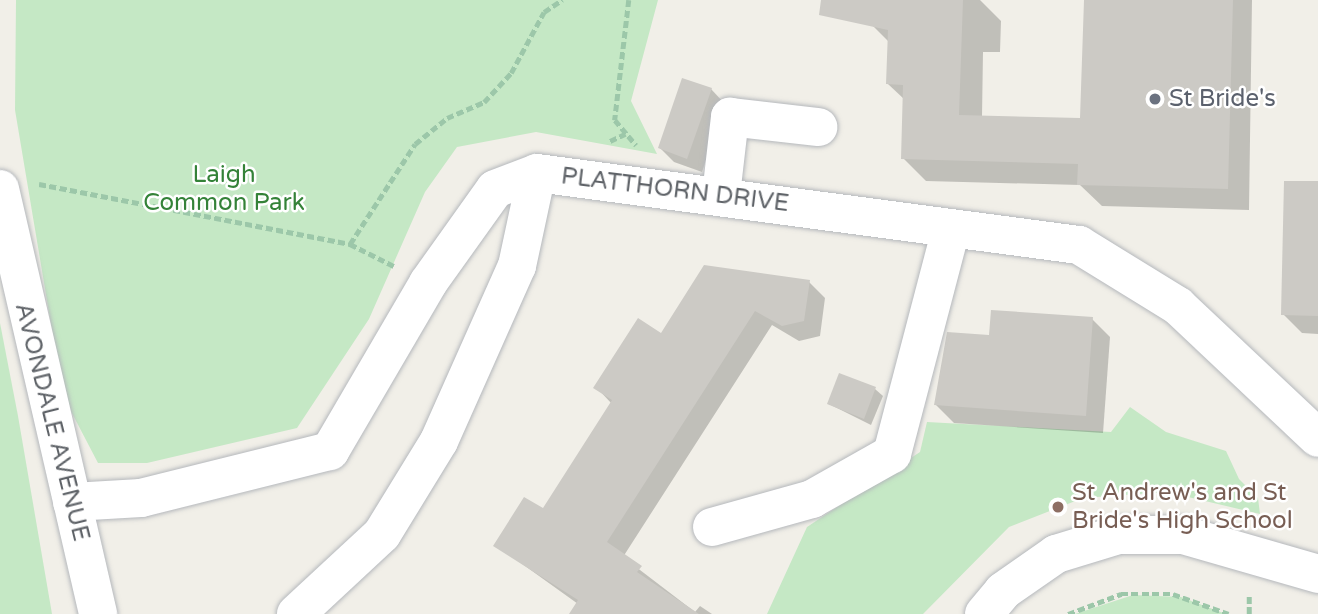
<!DOCTYPE html>
<style>
body{margin:0}
#map{position:relative;width:1318px;height:614px;overflow:hidden;background:#f1efe8;font-family:"Varela Round",sans-serif}
div>[style]{position:absolute}
.green>*{inset:0;background:#c5e8c5}
.shadow>*{inset:0;background:#0003}
.building>*{inset:0;background:#cccac5}
.path>*{height:4.5px;margin-top:-2.25px;transform-origin:0;background:repeating-linear-gradient(90deg,#9cc7a9 0 7px,transparent 0 10.5px)}
.roads{filter:drop-shadow(0 0 2px #b5b8bc) drop-shadow(0 0 2px #b5b8bc)}
.minor>*{height:38px;margin:-19px;padding:0 19px;transform-origin:19px;border-radius:19px;background:#fff}
.dots>*{width:19px;height:19px;translate:-50% -50%;box-sizing:border-box;border:4px solid #fff;border-radius:50%}
span{translate:-50% -50%;white-space:nowrap;text-align:center;line-height:1.15;-webkit-text-stroke:5px #fff;paint-order:stroke}
.worship-label{font-size:24px;color:#5b616d}
.left{translate:0 -50%;text-align:left}
.park-label{font-size:24px;color:#348238}
.street-label{font-size:24px;color:#5f6368}
.education-label{font-size:24px;color:#785e54}
</style>
<div id="map">
<div class="green">
<div style="clip-path:polygon(16px 0,658px 0,631px 101px,657px 154px,536px 132px,457px 147px,425px 192px,369px 319px,297px 428px,147px 463px,98px 463px,63px 396px,15px 110px)"></div>
<div style="clip-path:polygon(0 323px,18px 416px,52px 614px,0 614px)"></div>
<div style="clip-path:polygon(1130px 407px,1166px 432px,1226px 451px,1239px 479px,1258px 498px,1260px 514px,1167px 492px,1083px 498px,1009px 527px,923px 614px,767px 614px,807px 527px,920px 452px,927px 422px,1111px 432px)"></div>
<div style="clip-path:polygon(1133px 595px,1181px 597px,1226px 614px,1075px 614px)"></div>
</div>
<div class="shadow">
<div style="clip-path:polygon(877px 0,980px 0,1001px 21px,1000px 52px,983px 52px,982px 117px,1081px 119px,1085px 0,1252px 0,1249px 210px,1102px 206px,1080px 185px,926px 181px,903px 158px,905px 100px,888px 84px,889px 42px,873px 26px)"></div>
<div style="clip-path:polygon(711px 89px,725px 104px,702px 172px,674px 162px,660px 148px)"></div>
<div style="clip-path:polygon(1318px 183px,1318px 334px,1302px 333px,1283px 314px)"></div>
<div style="clip-path:polygon(809px 282px,825px 298px,820px 336px,799px 341px,772px 325px,623px 557px,695px 612px,700px 606px,712px 614px,592px 614px,496px 545px,543px 511px,612px 404px,596px 387px,661px 335px)"></div>
<div style="clip-path:polygon(1092px 319px,1110px 337px,1103px 433px,954px 423px,936px 405px,991px 337px)"></div>
<div style="clip-path:polygon(875px 389px,883px 396px,871px 425px,829px 404px)"></div>
</div>
<div class="building">
<div style="clip-path:polygon(821px 0,963px 0,959px 115px,1080px 118px,1084px 0,1233px 0,1228px 189px,1077px 185px,1078px 164px,901px 159px,903px 85px,886px 84px,888px 30px,819px 15px)"></div>
<div style="clip-path:polygon(682px 78px,712px 88px,687px 159px,658px 148px)"></div>
<div style="clip-path:polygon(1284px 181px,1318px 181px,1318px 316px,1281px 315px)"></div>
<div style="clip-path:polygon(704px 265px,810px 280px,804px 321px,782px 326px,755px 311px,607px 542px,642px 566px,637px 572px,699px 614px,569px 614px,578px 600px,493px 546px,524px 497px,543px 508px,612px 400px,593px 388px,638px 318px,661px 333px)"></div>
<div style="clip-path:polygon(991px 310px,1093px 317px,1086px 416px,934px 405px,947px 332px,989px 335px)"></div>
<div style="clip-path:polygon(839px 373px,876px 387px,864px 419px,827px 404px)"></div>
</div>
<div class="path">
<div style="left:629px;top:0;width:121px;rotate:96.7deg"></div>
<div style="left:615px;top:120px;width:33px;rotate:50deg"></div>
<div style="left:610px;top:141px;width:17px;rotate:-25deg"></div>
<div style="left:39px;top:184px;width:317px;rotate:10.9deg"></div>
<div style="left:350px;top:244px;width:49px;rotate:26.6deg"></div>
<div style="left:350px;top:244px;width:119px;rotate:-57deg"></div>
<div style="left:415px;top:144px;width:41px;rotate:-39.1deg"></div>
<div style="left:447px;top:118px;width:40px;rotate:-23.4deg"></div>
<div style="left:484px;top:102px;width:40px;rotate:-47deg"></div>
<div style="left:511px;top:73px;width:69px;rotate:-61.6deg"></div>
<div style="left:544px;top:12px;width:22px;rotate:-34deg"></div>
<div style="left:1068px;top:614px;width:57px;rotate:-20.7deg"></div>
<div style="left:1121px;top:594px;width:52px"></div>
<div style="left:1173px;top:594px;width:59px;rotate:19.7deg"></div>
<div style="left:1249px;top:614px;width:20px;rotate:-90deg"></div>
</div>
<div class="roads">
<div class="minor">
<div style="left:0;top:189px;width:436px;rotate:77deg"></div>
<div style="left:721px;top:195px;width:79px;rotate:-83.4deg"></div>
<div style="left:730px;top:117px;width:89px;rotate:6.5deg"></div>
<div style="left:72px;top:502px;width:69px;rotate:-3.3deg"></div>
<div style="left:141px;top:498px;width:195px;rotate:-14deg"></div>
<div style="left:330px;top:451px;width:194px;rotate:-59.7deg"></div>
<div style="left:428px;top:283px;width:115px;rotate:-54.5deg"></div>
<div style="left:495px;top:189px;width:45px;rotate:-20.9deg"></div>
<div style="left:537px;top:173px;width:547px;rotate:7.57deg"></div>
<div style="left:1079px;top:245px;width:116px;rotate:31.6deg"></div>
<div style="left:1178px;top:306px;width:192px;rotate:43.3deg"></div>
<div style="left:712px;top:527px;width:104px;rotate:-15.6deg"></div>
<div style="left:812px;top:499px;width:92px;rotate:-29.4deg"></div>
<div style="left:892px;top:454px;width:233px;rotate:-75.3deg"></div>
<div style="left:296px;top:614px;width:117px;rotate:-42.9deg"></div>
<div style="left:382px;top:534px;width:109px;rotate:-58.5deg"></div>
<div style="left:439px;top:441px;width:192px;rotate:-66deg"></div>
<div style="left:517px;top:266px;width:95px;rotate:-77.9deg"></div>
<div style="left:984px;top:614px;width:30px;rotate:-50deg"></div>
<div style="left:1003px;top:591px;width:65px;rotate:-34.9deg"></div>
<div style="left:1056px;top:554px;width:65px;rotate:-17deg"></div>
<div style="left:1118px;top:535px;width:65px"></div>
<div style="left:1183px;top:535px;width:141px;rotate:16.1deg"></div>
</div>
</div>
<div class="dots">
<div style="left:1155px;top:99px;background:#6b7280"></div>
<div style="left:1058px;top:507px;background:#8d6e63"></div>
</div>
<div class="worship-label">
<span class="left" style="left:1169px;top:99px">St Bride's</span>
</div>
<div class="park-label">
<span style="left:224px;top:189px">Laigh<br>Common Park</span>
</div>
<div class="street-label">
<span style="left:675px;top:190px;rotate:7deg">PLATTHORN DRIVE</span>
<span style="left:52px;top:422px;rotate:76deg">AVONDALE AVENUE</span>
</div>
<div class="education-label">
<span class="left" style="left:1072px;top:507px">St Andrew's and St<br>Bride's High School</span>
</div>
</div>
